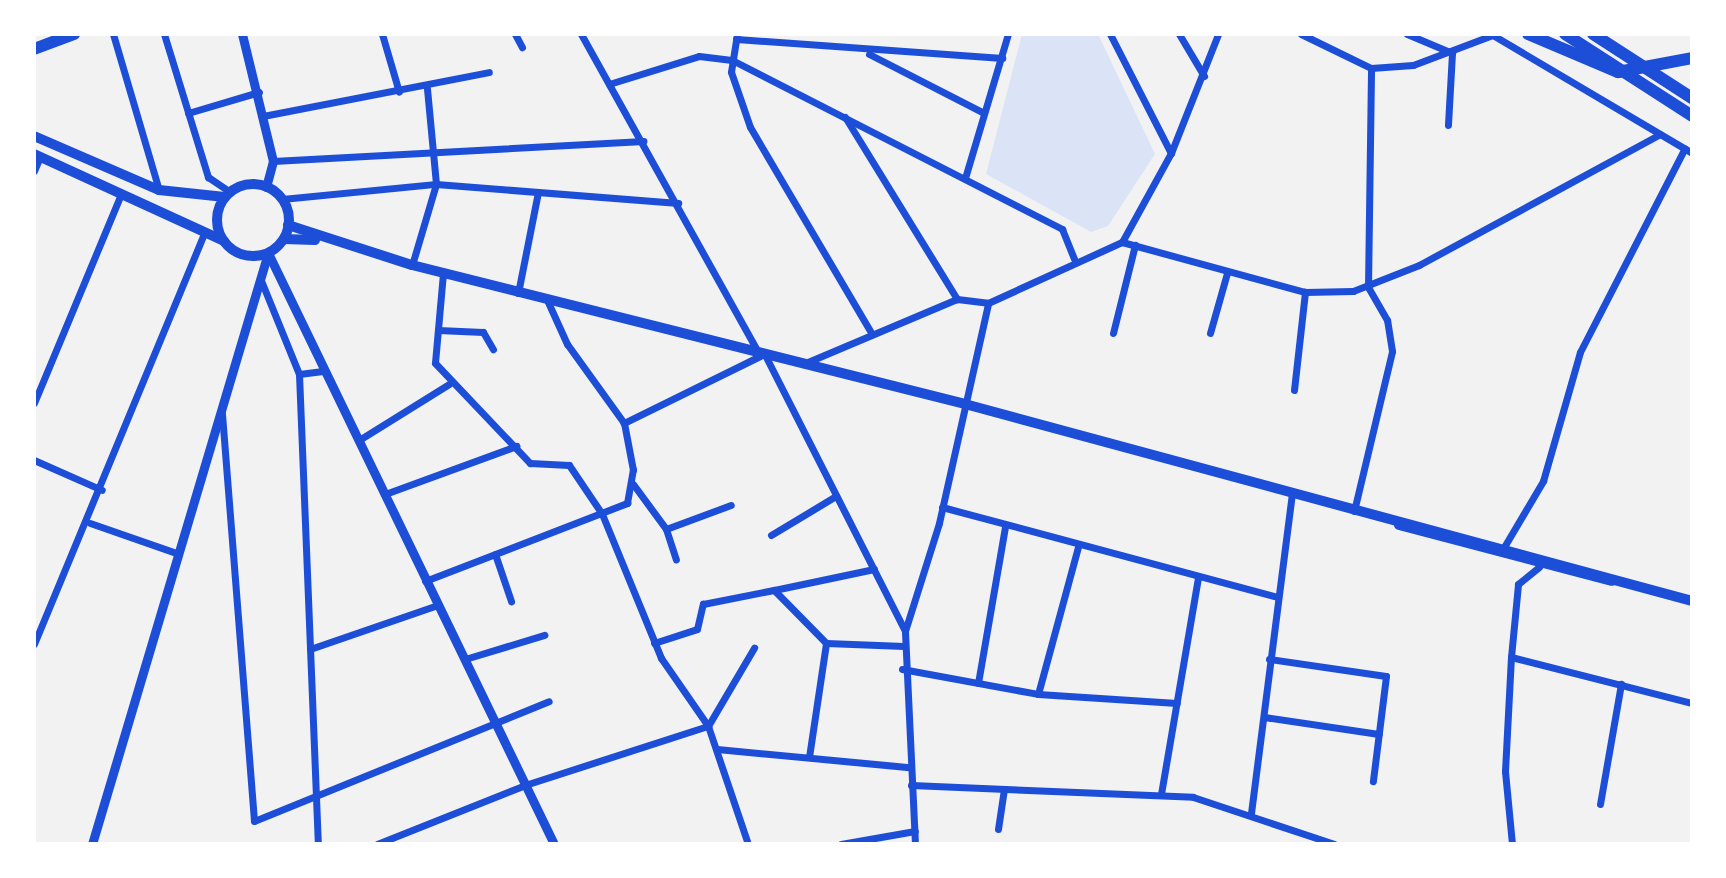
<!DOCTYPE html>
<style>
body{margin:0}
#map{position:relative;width:1726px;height:878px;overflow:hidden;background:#f2f2f2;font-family:"Zilla Slab",serif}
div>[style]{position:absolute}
.green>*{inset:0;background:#dbe4f7}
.minor>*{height:7px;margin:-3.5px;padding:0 3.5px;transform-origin:3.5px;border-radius:3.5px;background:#1d4ed8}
.tertiary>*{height:9px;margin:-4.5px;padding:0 4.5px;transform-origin:4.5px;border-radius:4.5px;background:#1d4ed8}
.secondary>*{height:10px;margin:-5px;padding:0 5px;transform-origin:5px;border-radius:5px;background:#1d4ed8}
.secondary>.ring{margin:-5px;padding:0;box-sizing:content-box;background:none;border:10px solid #1d4ed8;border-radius:50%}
.trunk>*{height:12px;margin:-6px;padding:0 6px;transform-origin:6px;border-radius:6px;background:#1d4ed8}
span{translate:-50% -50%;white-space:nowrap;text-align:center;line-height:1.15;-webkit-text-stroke:8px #fff;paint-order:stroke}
.frame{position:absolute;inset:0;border:36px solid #fff;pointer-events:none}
</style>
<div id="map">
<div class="green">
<div style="clip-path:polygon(1022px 34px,1098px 34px,1155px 154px,1108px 226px,1091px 232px,986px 174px)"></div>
</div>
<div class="minor">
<div style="left:113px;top:34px;width:163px;rotate:73.6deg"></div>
<div style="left:164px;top:34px;width:150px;rotate:72.9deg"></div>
<div style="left:208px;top:177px;width:27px;rotate:34deg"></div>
<div style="left:382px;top:34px;width:60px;rotate:73.7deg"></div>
<div style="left:515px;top:34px;width:15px;rotate:62deg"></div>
<div style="left:581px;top:34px;width:368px;rotate:60.9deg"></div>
<div style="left:760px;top:356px;width:152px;rotate:153.8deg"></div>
<div style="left:737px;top:34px;width:38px;rotate:99deg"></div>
<div style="left:731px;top:72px;width:58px;rotate:70.9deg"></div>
<div style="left:750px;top:127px;width:237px;rotate:59.5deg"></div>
<div style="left:1110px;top:34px;width:134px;rotate:62.9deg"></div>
<div style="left:1179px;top:34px;width:49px;rotate:59.2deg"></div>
<div style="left:1301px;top:34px;width:78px;rotate:25.9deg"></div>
<div style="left:1371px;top:68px;width:42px;rotate:-4.1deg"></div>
<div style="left:1413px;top:65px;width:85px;rotate:-20.6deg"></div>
<div style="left:1407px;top:34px;width:49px;rotate:22.9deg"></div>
<div style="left:1452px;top:53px;width:72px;rotate:93.2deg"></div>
<div style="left:1491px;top:34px;width:234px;rotate:30.6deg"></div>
<div style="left:736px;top:39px;width:267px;rotate:4.1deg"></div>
<div style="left:869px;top:54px;width:129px;rotate:27.2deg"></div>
<div style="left:609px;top:84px;width:94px;rotate:-17.3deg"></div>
<div style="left:699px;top:56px;width:33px;rotate:7deg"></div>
<div style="left:732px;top:60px;width:371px;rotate:27.1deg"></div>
<div style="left:1062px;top:229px;width:32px;rotate:68deg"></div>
<div style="left:188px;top:113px;width:74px;rotate:-16.5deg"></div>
<div style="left:263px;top:116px;width:230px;rotate:-11deg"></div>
<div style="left:845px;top:117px;width:214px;rotate:58.4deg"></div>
<div style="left:273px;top:161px;width:371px;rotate:-3.1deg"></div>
<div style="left:34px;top:171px;width:15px;rotate:-67deg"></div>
<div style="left:965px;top:178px;width:150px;rotate:-73.4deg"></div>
<div style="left:282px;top:199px;width:155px;rotate:-5.6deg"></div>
<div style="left:436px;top:184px;width:243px;rotate:4.5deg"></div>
<div style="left:1122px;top:242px;width:102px;rotate:-61.2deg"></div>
<div style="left:1171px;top:153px;width:128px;rotate:-68.4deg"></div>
<div style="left:412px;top:265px;width:84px;rotate:-73.5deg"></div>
<div style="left:436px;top:184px;width:96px;rotate:-95.4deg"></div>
<div style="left:443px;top:273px;width:90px;rotate:95.1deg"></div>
<div style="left:435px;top:363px;width:138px;rotate:46.5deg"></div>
<div style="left:530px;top:463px;width:39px;rotate:3deg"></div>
<div style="left:569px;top:465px;width:59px;rotate:56deg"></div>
<div style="left:602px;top:514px;width:156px;rotate:67.7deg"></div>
<div style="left:661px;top:658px;width:83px;rotate:55.3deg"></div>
<div style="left:708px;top:726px;width:125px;rotate:71.3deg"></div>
<div style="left:260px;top:278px;width:104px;rotate:67.9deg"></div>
<div style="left:299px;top:374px;width:470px;rotate:87.7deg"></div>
<div style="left:518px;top:293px;width:103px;rotate:-78.8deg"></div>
<div style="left:438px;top:330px;width:45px;rotate:2.5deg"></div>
<div style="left:483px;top:332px;width:20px;rotate:60deg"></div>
<div style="left:1113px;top:333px;width:91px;rotate:-76deg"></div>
<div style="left:1210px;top:333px;width:62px;rotate:-74.2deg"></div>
<div style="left:766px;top:357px;width:307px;rotate:63.1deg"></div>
<div style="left:803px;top:364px;width:167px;rotate:-22.9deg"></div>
<div style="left:957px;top:299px;width:31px;rotate:7deg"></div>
<div style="left:988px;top:303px;width:147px;rotate:-24.5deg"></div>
<div style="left:1122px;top:242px;width:190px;rotate:15.3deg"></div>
<div style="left:1305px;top:292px;width:48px;rotate:-1.2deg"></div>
<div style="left:1353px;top:291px;width:71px;rotate:-21.5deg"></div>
<div style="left:1419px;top:265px;width:274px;rotate:-28.5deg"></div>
<div style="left:299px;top:374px;width:26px;rotate:-7deg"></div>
<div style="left:1294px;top:390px;width:99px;rotate:-83.6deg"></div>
<div style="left:34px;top:403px;width:226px;rotate:-67.4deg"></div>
<div style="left:222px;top:414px;width:408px;rotate:85.5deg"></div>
<div style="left:254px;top:821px;width:318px;rotate:-22.1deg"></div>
<div style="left:359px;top:440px;width:106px;rotate:-31.9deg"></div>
<div style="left:34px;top:460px;width:74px;rotate:23.8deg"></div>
<div style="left:633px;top:484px;width:56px;rotate:53.7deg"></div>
<div style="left:666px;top:529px;width:32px;rotate:72deg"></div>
<div style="left:385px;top:494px;width:140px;rotate:-20.1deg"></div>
<div style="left:942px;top:507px;width:348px;rotate:15deg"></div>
<div style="left:1354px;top:511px;width:164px;rotate:-76.6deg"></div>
<div style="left:1392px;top:351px;width:31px;rotate:-99deg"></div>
<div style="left:1387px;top:320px;width:38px;rotate:-120deg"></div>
<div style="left:1368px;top:287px;width:219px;rotate:-89.2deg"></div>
<div style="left:90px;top:523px;width:94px;rotate:19.2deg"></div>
<div style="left:666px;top:529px;width:69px;rotate:-20.3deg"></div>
<div style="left:771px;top:535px;width:76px;rotate:-31deg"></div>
<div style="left:1504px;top:547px;width:77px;rotate:-59.4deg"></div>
<div style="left:1543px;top:481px;width:134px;rotate:-74deg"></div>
<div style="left:1580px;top:352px;width:229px;rotate:-62.8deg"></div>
<div style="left:495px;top:554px;width:50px;rotate:71.2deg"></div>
<div style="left:874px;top:569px;width:102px;rotate:168.1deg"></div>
<div style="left:774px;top:590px;width:74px;rotate:45.5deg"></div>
<div style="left:826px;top:643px;width:78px;rotate:2.2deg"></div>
<div style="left:425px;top:581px;width:217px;rotate:-21.1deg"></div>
<div style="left:627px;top:503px;width:34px;rotate:-80deg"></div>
<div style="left:633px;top:470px;width:48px;rotate:-100.8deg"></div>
<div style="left:624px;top:423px;width:97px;rotate:-125.8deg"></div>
<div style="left:567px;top:344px;width:48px;rotate:-114.4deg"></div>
<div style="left:654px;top:643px;width:45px;rotate:-18deg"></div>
<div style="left:697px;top:629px;width:26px;rotate:-77deg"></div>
<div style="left:703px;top:604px;width:72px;rotate:-11.2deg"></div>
<div style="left:34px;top:644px;width:446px;rotate:-67.5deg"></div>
<div style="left:310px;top:649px;width:132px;rotate:-19deg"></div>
<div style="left:1511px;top:657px;width:187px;rotate:14.3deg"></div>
<div style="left:465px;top:659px;width:83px;rotate:-16.9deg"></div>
<div style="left:1269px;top:659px;width:118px;rotate:8.3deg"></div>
<div style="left:1386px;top:676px;width:106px;rotate:97.1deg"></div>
<div style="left:902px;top:669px;width:138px;rotate:10.4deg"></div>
<div style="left:1038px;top:694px;width:139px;rotate:3.7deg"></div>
<div style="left:978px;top:683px;width:158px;rotate:-80.2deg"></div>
<div style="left:1038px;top:694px;width:152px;rotate:-74.8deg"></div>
<div style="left:1264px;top:717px;width:116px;rotate:8.4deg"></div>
<div style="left:717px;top:749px;width:193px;rotate:5.4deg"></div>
<div style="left:809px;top:757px;width:115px;rotate:-81.5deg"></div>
<div style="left:911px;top:785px;width:282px;rotate:2.4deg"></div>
<div style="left:1193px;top:797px;width:149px;rotate:18.4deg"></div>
<div style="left:1161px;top:794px;width:220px;rotate:-80.3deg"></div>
<div style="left:1600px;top:804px;width:122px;rotate:-80.1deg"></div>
<div style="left:1251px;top:813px;width:322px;rotate:-82.7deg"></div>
<div style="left:998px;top:829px;width:40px;rotate:-81.5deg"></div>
<div style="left:377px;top:844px;width:159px;rotate:-21.7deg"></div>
<div style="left:525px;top:785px;width:192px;rotate:-17.9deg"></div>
<div style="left:708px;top:726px;width:91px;rotate:-59.5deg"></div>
<div style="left:841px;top:844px;width:75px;rotate:-10deg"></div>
<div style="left:915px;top:844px;width:213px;rotate:-92.7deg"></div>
<div style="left:905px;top:631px;width:113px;rotate:-72.5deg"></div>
<div style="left:939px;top:523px;width:225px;rotate:-77.4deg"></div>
<div style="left:1512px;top:844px;width:73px;rotate:-95.5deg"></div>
<div style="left:1505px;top:771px;width:114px;rotate:-87deg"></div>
<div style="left:1511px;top:657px;width:73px;rotate:-84.5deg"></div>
<div style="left:1518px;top:584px;width:27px;rotate:-39deg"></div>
</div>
<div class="tertiary">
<div style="left:242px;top:34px;width:131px;rotate:76.3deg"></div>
<div style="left:273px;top:161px;width:27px;rotate:105deg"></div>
<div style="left:268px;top:253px;width:657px;rotate:64.18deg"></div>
<div style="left:92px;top:844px;width:617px;rotate:-73.42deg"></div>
</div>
<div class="secondary">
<div style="left:34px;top:136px;width:136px;rotate:23.4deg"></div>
<div style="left:159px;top:190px;width:66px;rotate:6.1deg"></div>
<div style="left:34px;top:154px;width:209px;rotate:24.6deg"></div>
<div class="ring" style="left:217px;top:184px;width:62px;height:62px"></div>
<div style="left:288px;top:225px;width:130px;rotate:17.9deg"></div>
<div style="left:412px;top:265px;width:570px;rotate:14.11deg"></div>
<div style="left:965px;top:404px;width:753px;rotate:15.16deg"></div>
<div style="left:284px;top:239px;width:31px;rotate:2deg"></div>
<div style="left:1399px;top:525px;width:220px;rotate:14.7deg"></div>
</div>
<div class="trunk">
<div style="left:1528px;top:34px;width:98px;rotate:22.9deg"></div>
<div style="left:1618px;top:72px;width:75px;rotate:-10.7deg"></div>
<div style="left:1565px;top:34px;width:151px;rotate:32.8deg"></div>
<div style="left:1593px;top:34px;width:118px;rotate:32.9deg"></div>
<div style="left:34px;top:49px;width:43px;rotate:-20.6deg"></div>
</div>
<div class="frame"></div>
</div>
